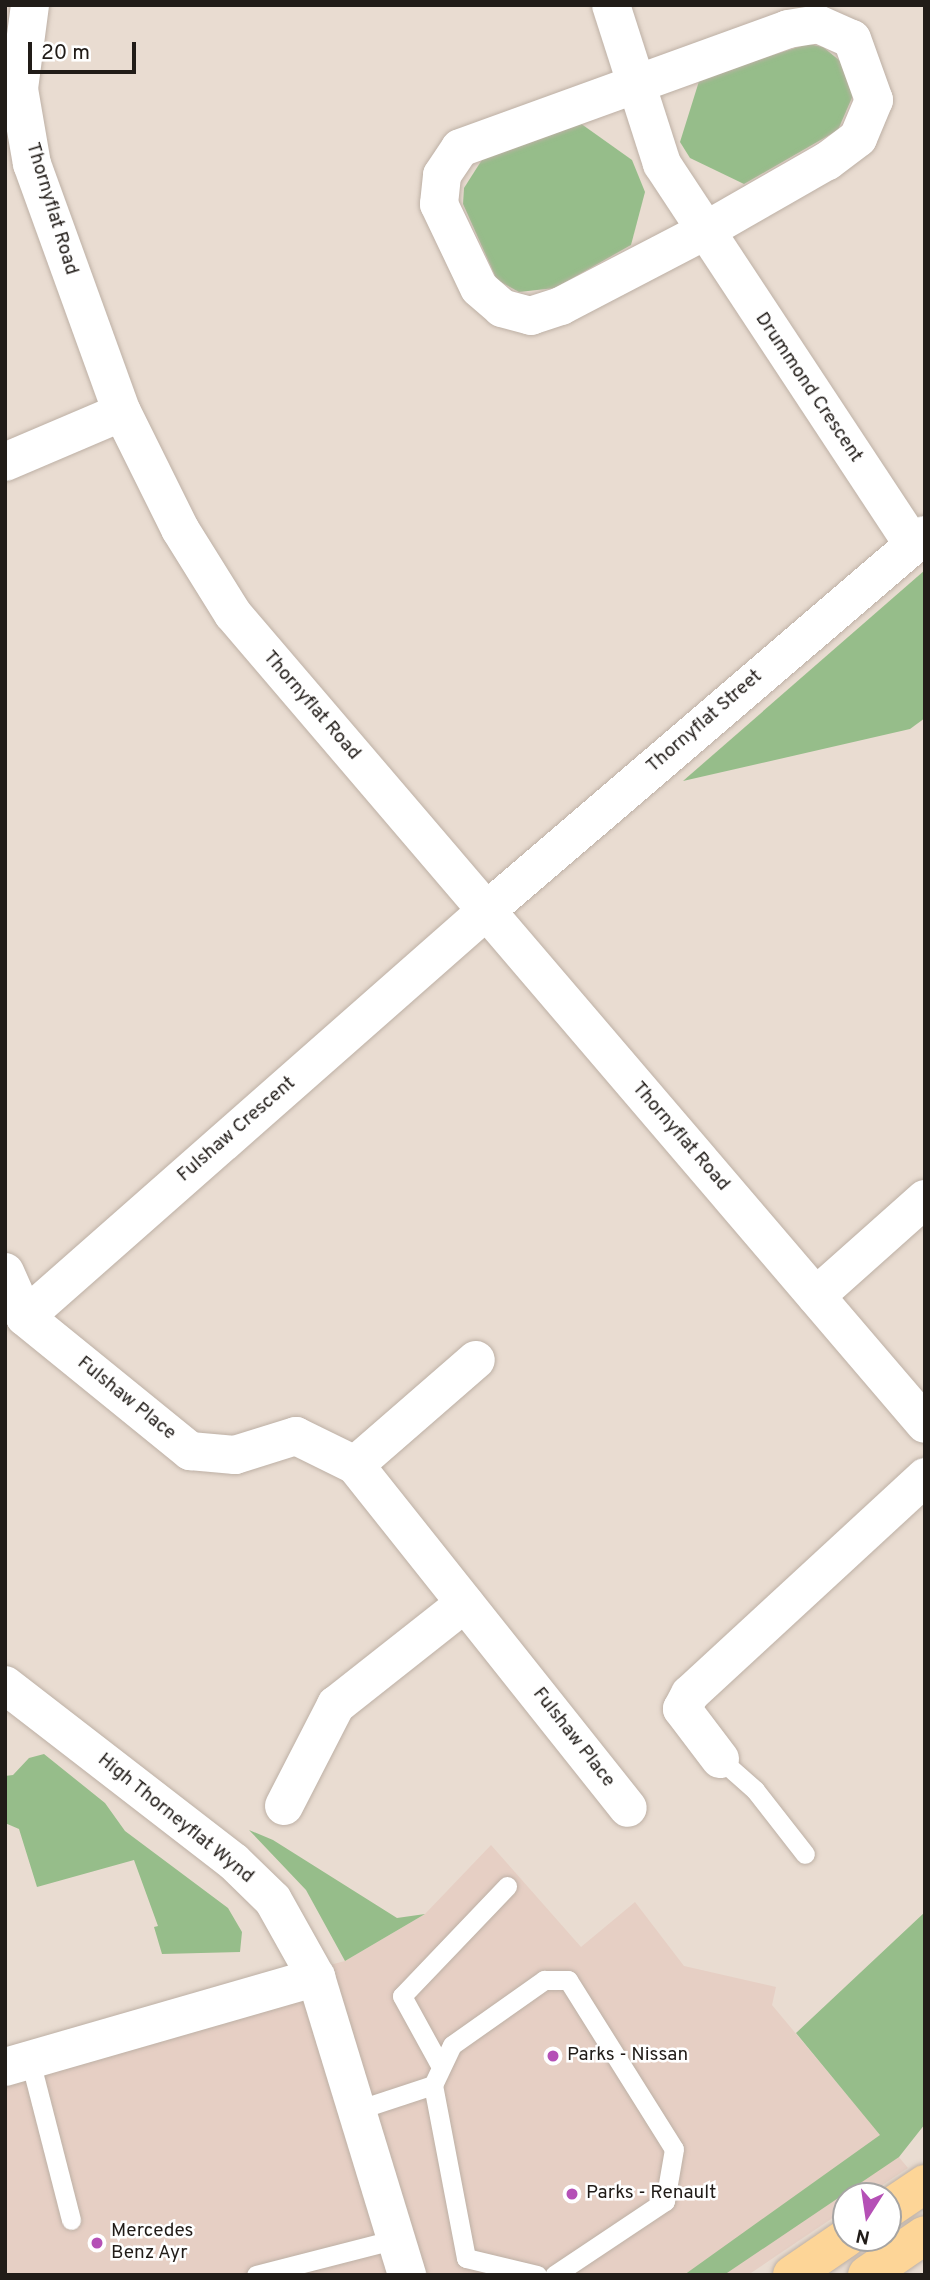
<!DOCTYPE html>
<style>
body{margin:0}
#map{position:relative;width:930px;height:2280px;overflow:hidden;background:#e9dcd1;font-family:Overpass,sans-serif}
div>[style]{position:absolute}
.commercial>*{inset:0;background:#e6cfc4}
.green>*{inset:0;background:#96bd8a}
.roads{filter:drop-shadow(0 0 2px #bdb0a5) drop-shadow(0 0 2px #bdb0a5)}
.lane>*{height:19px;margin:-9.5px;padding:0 9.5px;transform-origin:9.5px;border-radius:9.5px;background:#fff}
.street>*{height:38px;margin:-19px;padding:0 19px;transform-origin:19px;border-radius:19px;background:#fff}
.primary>*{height:38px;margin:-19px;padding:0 19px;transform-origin:19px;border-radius:19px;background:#fdd597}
.dots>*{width:19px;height:19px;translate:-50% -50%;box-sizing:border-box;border:4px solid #fff;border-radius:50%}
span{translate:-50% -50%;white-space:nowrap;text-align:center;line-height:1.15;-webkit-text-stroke:5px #fff;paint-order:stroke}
.street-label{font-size:19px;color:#211c18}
.poi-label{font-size:19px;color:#211c18}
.left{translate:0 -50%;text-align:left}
.frame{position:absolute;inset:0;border:7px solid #211c18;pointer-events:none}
.north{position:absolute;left:832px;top:2182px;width:70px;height:70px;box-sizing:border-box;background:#fff;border:2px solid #a6a4a3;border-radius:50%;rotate:192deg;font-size:19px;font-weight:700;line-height:28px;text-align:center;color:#211c18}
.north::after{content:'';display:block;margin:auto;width:24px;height:32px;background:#b550b6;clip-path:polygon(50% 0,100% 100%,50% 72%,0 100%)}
.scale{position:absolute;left:28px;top:42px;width:108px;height:32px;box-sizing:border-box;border:4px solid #211c18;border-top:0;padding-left:9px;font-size:21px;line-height:24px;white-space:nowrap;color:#211c18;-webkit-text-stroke:5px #fff;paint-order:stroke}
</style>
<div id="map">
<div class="commercial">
<div style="clip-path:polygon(491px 1845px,581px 1947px,635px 1902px,684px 1966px,776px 1987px,772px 2005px,908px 2168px,866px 2196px,846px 2196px,846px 2209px,748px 2275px,5px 2275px,5px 2050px,345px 1961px,425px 1914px)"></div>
</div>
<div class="green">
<div style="clip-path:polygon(808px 44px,823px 47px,845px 65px,854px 93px,838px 130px,744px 184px,690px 158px,680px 142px,700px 78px)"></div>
<div style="clip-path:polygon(580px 123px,632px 160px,645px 192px,631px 245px,555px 288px,519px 292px,497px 280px,463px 204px,464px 188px,485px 155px)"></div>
<div style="clip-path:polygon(925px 570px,925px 718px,910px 729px,683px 781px)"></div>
<div style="clip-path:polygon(44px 1754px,105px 1803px,125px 1831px,228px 1908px,242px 1932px,240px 1952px,162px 1954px,154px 1927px,158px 1926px,134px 1860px,37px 1887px,19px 1829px,5px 1823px,5px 1776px,13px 1775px,29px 1758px)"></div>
<div style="clip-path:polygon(249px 1830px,273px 1840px,397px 1918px,425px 1914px,345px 1961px,306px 1890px)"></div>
<div style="clip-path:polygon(925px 1912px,925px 2124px,899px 2157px,724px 2275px,684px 2275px,880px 2135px,796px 2033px)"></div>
</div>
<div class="roads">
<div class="lane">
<div style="left:720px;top:1759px;width:47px;rotate:41.5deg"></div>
<div style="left:755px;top:1790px;width:81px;rotate:52deg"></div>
<div style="left:30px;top:2060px;width:165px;rotate:75.6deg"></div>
<div style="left:441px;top:2067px;width:81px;rotate:-118.8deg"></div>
<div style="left:402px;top:1996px;width:152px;rotate:-46.3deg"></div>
<div style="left:357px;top:2110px;width:80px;rotate:-18.2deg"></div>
<div style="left:256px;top:2275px;width:145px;rotate:-14.4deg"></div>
<div style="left:537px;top:2275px;width:73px;rotate:-166.5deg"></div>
<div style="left:466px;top:2258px;width:176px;rotate:-100.8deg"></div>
<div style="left:433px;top:2085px;width:44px;rotate:-64.6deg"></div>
<div style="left:452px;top:2045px;width:113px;rotate:-35.2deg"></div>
<div style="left:544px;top:1980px;width:24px"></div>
<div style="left:568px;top:1980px;width:199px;rotate:57.9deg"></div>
<div style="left:674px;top:2149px;width:53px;rotate:99.8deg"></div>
<div style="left:665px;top:2201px;width:133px;rotate:146.3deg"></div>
</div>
<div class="street">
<div style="left:30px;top:5px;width:85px;rotate:97.5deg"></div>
<div style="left:19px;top:89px;width:76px;rotate:80.2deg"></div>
<div style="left:32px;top:164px;width:264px;rotate:70.1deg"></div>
<div style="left:122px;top:412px;width:131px;rotate:63.6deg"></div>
<div style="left:180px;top:529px;width:100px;rotate:58.1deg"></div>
<div style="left:233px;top:614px;width:1065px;rotate:49.49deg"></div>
<div style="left:611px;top:5px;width:167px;rotate:72.2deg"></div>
<div style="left:662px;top:164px;width:454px;rotate:56.6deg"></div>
<div style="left:818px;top:24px;width:37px;rotate:24deg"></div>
<div style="left:852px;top:39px;width:65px;rotate:70.2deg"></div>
<div style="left:874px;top:100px;width:41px;rotate:112.8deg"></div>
<div style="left:858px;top:138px;width:39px;rotate:143deg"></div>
<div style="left:827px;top:161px;width:143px;rotate:150.2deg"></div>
<div style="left:703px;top:232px;width:160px;rotate:152.5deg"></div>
<div style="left:561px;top:306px;width:32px;rotate:162deg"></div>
<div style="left:531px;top:316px;width:30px;rotate:-165deg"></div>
<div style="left:502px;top:308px;width:30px;rotate:-139deg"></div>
<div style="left:479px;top:288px;width:93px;rotate:-115.5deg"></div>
<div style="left:439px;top:204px;width:29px;rotate:-84deg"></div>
<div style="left:442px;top:175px;width:32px;rotate:-56deg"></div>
<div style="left:460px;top:148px;width:349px;rotate:-19.9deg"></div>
<div style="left:788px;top:29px;width:30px;rotate:-9deg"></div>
<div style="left:5px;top:462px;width:127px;rotate:-23.1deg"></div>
<div style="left:5px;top:1272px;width:49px;rotate:66deg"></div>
<div style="left:25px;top:1317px;width:614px;rotate:-41.37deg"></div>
<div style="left:486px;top:911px;width:578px;rotate:-40.58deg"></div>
<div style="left:816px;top:1296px;width:146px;rotate:-41.7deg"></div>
<div style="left:25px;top:1317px;width:213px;rotate:39.1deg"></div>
<div style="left:190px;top:1451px;width:45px;rotate:5.1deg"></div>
<div style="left:235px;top:1455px;width:64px;rotate:-17.3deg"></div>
<div style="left:296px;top:1436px;width:66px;rotate:26.2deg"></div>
<div style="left:355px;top:1465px;width:438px;rotate:51.5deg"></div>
<div style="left:355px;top:1465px;width:160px;rotate:-41deg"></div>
<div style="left:5px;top:1685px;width:289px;rotate:37.7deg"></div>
<div style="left:234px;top:1862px;width:54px;rotate:44.3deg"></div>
<div style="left:273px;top:1900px;width:88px;rotate:60.8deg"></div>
<div style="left:316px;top:1977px;width:312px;rotate:73deg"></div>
<div style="left:720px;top:1759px;width:63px;rotate:-127.2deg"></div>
<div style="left:682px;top:1709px;width:17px;rotate:-62deg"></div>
<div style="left:690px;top:1694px;width:320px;rotate:-42.7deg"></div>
<div style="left:284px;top:1806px;width:114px;rotate:-62.8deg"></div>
<div style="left:336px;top:1705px;width:164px;rotate:-38.3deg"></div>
<div style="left:5px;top:2067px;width:324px;rotate:-16.1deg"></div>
</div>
<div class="primary">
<div style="left:888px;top:2209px;width:45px;rotate:-34deg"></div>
<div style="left:792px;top:2275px;width:65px;rotate:-34.4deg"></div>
<div style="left:867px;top:2275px;width:70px;rotate:-34.6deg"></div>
</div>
</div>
<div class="dots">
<div style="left:553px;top:2056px;background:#b550b6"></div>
<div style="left:572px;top:2194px;background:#b550b6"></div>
<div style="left:97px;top:2243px;background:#b550b6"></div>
</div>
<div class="street-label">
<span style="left:51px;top:209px;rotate:73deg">Thornyflat Road</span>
<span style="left:808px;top:388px;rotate:56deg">Drummond Crescent</span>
<span style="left:311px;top:706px;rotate:49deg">Thornyflat Road</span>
<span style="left:705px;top:722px;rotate:-41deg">Thornyflat Street</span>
<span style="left:237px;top:1130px;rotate:-41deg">Fulshaw Crescent</span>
<span style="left:680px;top:1137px;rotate:49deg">Thornyflat Road</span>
<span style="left:126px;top:1399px;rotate:39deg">Fulshaw Place</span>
<span style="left:573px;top:1738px;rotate:52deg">Fulshaw Place</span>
<span style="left:175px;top:1819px;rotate:39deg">High Thorneyflat Wynd</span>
</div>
<div class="poi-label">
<span class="left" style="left:567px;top:2056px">Parks - Nissan</span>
<span class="left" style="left:586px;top:2194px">Parks - Renault</span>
<span class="left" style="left:111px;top:2243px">Mercedes<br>Benz Ayr</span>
</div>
<div class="frame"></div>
<div class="north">N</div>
<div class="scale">20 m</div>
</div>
